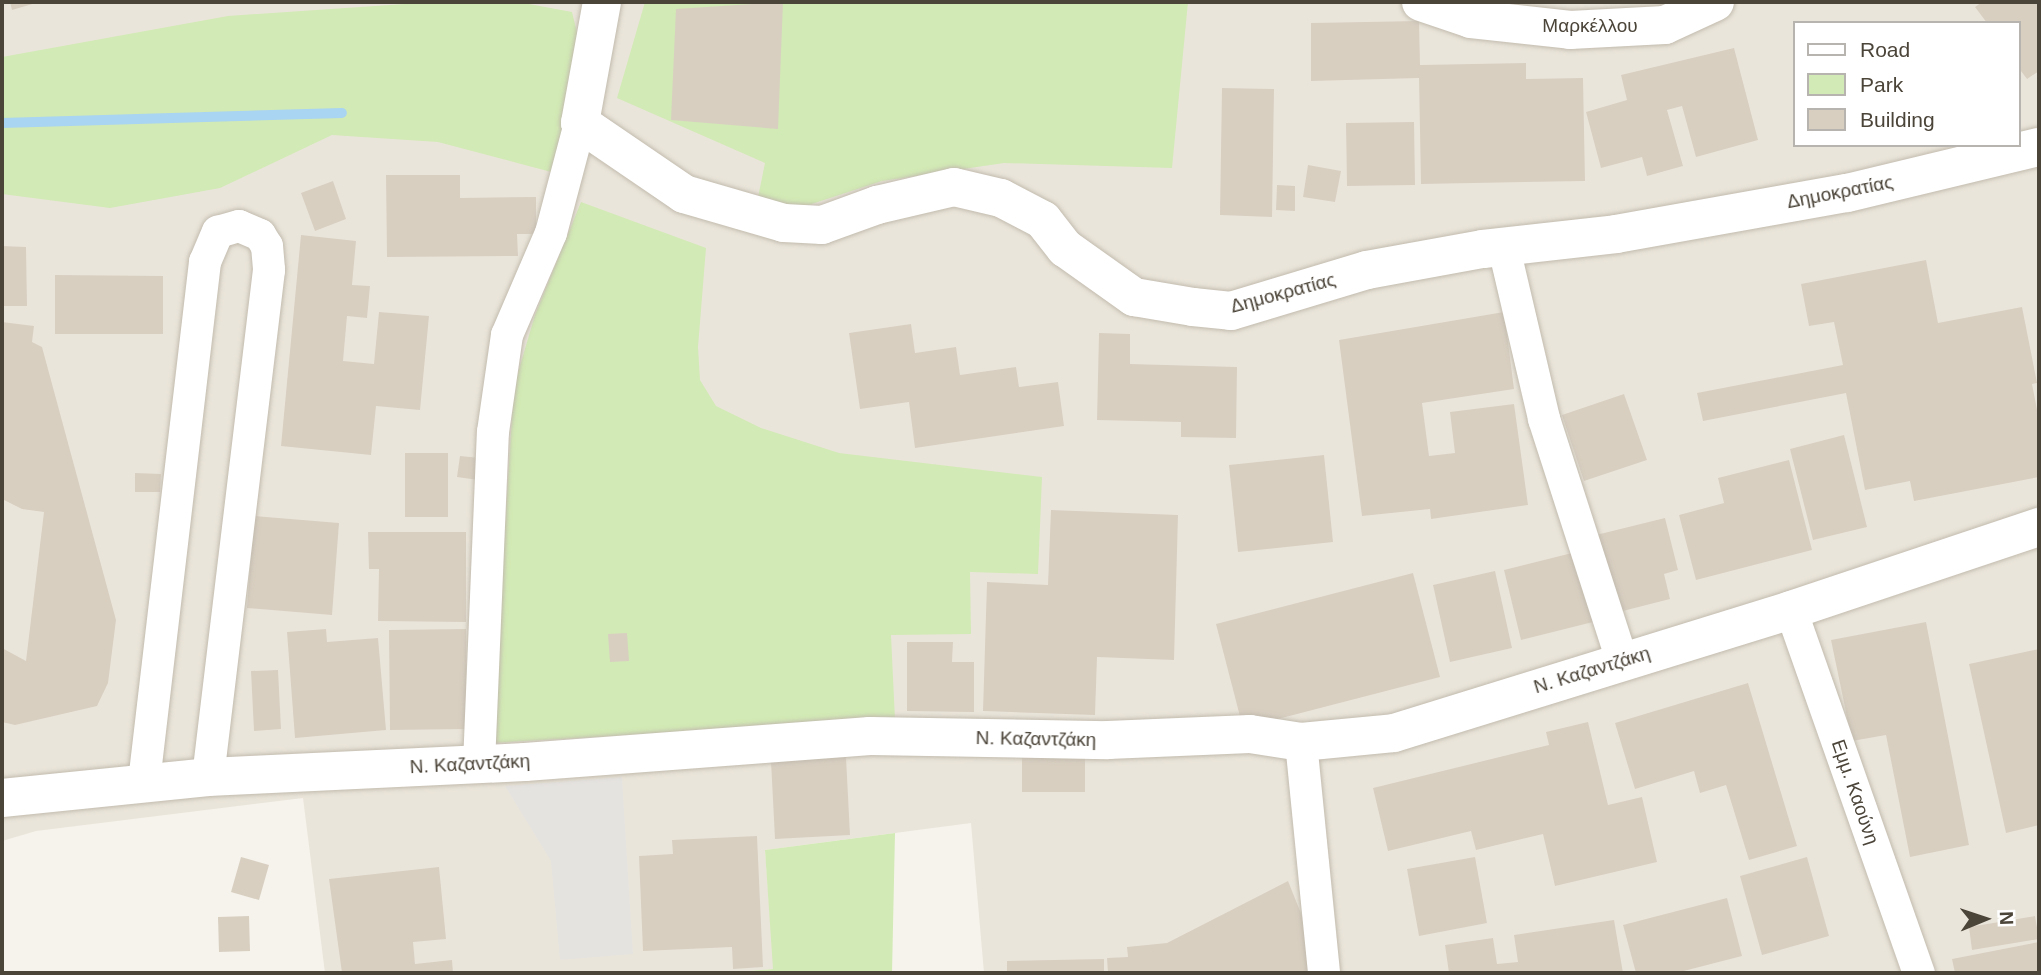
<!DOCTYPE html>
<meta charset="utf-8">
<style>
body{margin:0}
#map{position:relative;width:2041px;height:975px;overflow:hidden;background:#f6f3ec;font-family:Arial,sans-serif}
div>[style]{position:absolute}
.residential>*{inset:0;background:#eae5da}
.green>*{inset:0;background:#d2eab5}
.parking>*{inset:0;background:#e5e3e0}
.stream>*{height:10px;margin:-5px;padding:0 5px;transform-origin:5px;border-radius:5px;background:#a9d4f2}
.building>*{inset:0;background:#d8cfc1}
.roads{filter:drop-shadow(0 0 2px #c2bbae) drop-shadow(0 0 2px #c2bbae)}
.minor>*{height:32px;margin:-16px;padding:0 16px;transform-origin:16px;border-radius:16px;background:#fff}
.tertiary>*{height:38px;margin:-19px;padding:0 19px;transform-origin:19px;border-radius:19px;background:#fff}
span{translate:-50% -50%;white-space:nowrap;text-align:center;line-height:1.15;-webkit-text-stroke:7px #fff;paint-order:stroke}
.street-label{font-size:19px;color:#4b4439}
.frame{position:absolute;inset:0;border:4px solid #4b4439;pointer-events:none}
.legend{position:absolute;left:1793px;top:21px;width:228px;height:126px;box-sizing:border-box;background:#fff;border:2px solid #b7b4b0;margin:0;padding:9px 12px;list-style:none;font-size:21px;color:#4b4439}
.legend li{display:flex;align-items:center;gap:14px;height:35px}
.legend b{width:35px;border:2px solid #b7b4b0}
.north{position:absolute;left:1950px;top:884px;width:70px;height:70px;-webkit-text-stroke:5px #fff;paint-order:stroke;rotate:88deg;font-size:19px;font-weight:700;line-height:28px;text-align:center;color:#4b4439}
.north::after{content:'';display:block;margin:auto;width:24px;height:32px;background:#4b4439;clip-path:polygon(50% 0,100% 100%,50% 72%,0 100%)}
</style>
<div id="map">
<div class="residential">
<div style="clip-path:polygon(evenodd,2px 2px,2039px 2px,2039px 973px,984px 973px,971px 823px,765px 850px,774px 969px,728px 973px,325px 973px,303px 798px,36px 831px,2px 841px,2px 2px,1794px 23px,2018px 23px,2018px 145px,1794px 145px,1794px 23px)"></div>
</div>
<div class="green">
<div style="clip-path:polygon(434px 2px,518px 2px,572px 12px,583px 57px,555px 173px,438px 142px,332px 135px,220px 188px,110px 208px,2px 194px,2px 57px,228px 16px)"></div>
<div style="clip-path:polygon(645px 2px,1188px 2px,1172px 168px,1004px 163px,882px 181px,781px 214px,756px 207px,765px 163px,617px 98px)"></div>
<div style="clip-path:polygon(581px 202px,706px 248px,698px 347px,700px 380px,716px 406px,761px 428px,839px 453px,1042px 477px,1038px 574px,970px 572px,971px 634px,891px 635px,895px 720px,491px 743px,514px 386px,535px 315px)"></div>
<div style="clip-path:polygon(895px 833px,892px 973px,728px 973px,773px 969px,765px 850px)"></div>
</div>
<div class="parking">
<div style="clip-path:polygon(622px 777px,633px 954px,560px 960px,551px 861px,505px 786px)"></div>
</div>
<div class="stream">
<div style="left:2px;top:123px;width:340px;rotate:-1.7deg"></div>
</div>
<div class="building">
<div style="clip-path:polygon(10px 2px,39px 2px,12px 10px)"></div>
<div style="clip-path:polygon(783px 2px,778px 129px,671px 120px,676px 9px)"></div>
<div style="clip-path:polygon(1982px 2px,2039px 2px,2039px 71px,2027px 79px,2018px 67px,2018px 23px,1987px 23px,1975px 7px)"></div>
<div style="clip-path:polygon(1419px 21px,1420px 65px,1526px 63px,1526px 79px,1583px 78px,1585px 181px,1421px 184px,1419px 78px,1311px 81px,1311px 23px)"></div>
<div style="clip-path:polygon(1734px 48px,1758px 140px,1696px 157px,1682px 106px,1667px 110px,1683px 166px,1647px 176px,1642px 157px,1601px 168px,1586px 112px,1627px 100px,1621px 75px)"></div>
<div style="clip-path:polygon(1222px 88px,1274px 89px,1272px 217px,1220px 215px)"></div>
<div style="clip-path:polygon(1414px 122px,1415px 185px,1347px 186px,1346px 123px)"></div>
<div style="clip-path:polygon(1308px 165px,1341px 171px,1335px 202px,1303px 197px)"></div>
<div style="clip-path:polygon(386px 175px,460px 175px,460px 198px,536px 197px,536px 234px,517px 234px,518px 256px,387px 257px)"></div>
<div style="clip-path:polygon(333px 181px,346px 219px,315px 231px,301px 193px)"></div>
<div style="clip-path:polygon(1277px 185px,1295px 186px,1295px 211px,1276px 210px)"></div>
<div style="clip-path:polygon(301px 235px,356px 241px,352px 285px,370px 286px,367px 318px,347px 316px,343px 361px,374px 364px,379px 312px,429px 316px,420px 410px,376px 406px,371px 455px,281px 446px)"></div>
<div style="clip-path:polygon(2px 246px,26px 247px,27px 306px,2px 306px)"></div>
<div style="clip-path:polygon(1926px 260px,1938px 323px,2022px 307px,2037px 383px,2032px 384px,2039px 420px,2039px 477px,1914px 501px,1910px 481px,1865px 490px,1846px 393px,1703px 421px,1697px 393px,1843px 365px,1834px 322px,1809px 326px,1801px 284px)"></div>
<div style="clip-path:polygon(55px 275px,163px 276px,163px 334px,55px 334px)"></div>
<div style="clip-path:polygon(1504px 312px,1514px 389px,1422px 403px,1429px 456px,1455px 453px,1450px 412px,1514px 404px,1528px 505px,1431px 519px,1430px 509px,1362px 516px,1339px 340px)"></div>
<div style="clip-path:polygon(2px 322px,34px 326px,32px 342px,42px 347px,116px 620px,108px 683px,97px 706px,15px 725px,2px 722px,2px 648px,26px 661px,44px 512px,22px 509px,2px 499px)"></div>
<div style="clip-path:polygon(911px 324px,915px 353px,956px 347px,960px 375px,1016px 367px,1019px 387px,1058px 382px,1064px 426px,915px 448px,909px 402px,860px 409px,849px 333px)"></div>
<div style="clip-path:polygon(1099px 333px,1130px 334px,1130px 364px,1237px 367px,1236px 438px,1181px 437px,1181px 422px,1097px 420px)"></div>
<div style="clip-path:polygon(1624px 394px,1647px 460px,1584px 481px,1562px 415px)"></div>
<div style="clip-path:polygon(1844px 435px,1867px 527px,1813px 540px,1790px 449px)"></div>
<div style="clip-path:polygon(405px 453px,448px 453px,448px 517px,405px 517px)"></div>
<div style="clip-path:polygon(1324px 455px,1333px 542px,1238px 552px,1229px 465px)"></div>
<div style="clip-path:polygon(460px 456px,480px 458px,478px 480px,457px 477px)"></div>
<div style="clip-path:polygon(1789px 460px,1812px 550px,1696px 580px,1679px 515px,1724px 503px,1718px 478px)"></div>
<div style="clip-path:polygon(135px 473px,161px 474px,160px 492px,135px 492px)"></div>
<div style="clip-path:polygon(1051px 510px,1178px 515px,1174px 660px,1097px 657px,1095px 715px,983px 711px,987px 582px,1048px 585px)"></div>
<div style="clip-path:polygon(254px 516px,339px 523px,332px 615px,247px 608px)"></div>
<div style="clip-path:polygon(1665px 518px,1678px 570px,1664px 574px,1670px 599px,1611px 614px,1592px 536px)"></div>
<div style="clip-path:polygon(368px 532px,466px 532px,466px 622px,378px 621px,379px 569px,369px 569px)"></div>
<div style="clip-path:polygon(1576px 552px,1593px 622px,1521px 640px,1504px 570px)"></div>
<div style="clip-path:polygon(1495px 571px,1512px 648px,1450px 662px,1433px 585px)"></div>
<div style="clip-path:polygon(1413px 573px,1440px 677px,1243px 728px,1216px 624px)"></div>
<div style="clip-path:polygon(1926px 622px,1969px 845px,1910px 857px,1886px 735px,1852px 741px,1831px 640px)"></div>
<div style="clip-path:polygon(326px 629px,327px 642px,378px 638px,386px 730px,295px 738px,287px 632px)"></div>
<div style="clip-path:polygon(466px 629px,467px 729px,390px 730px,389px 630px)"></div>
<div style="clip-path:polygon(627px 633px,629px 661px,610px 662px,608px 634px)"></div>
<div style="clip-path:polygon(907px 642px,953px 642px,952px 662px,974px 662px,974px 712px,907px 711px)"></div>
<div style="clip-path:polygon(2039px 649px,2039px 825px,2006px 833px,1969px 664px)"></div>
<div style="clip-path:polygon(278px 670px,281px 729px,254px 731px,251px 671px)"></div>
<div style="clip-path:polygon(1748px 683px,1797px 846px,1749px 860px,1726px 785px,1700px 793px,1694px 771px,1635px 789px,1615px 723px)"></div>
<div style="clip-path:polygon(1588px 722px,1608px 805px,1642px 797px,1657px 862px,1555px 886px,1543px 834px,1476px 850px,1471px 831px,1388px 851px,1373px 788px,1549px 745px,1546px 732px)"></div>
<div style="clip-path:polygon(846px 757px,850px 835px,775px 839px,771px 761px)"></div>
<div style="clip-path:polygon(1022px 757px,1085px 757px,1085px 792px,1022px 792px)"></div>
<div style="clip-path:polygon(757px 836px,763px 967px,733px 969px,732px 947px,643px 951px,639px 856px,673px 854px,672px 840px)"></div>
<div style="clip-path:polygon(241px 857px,269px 865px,259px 900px,231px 892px)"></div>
<div style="clip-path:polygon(1475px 857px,1487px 923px,1419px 936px,1407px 869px)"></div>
<div style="clip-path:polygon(1807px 857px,1829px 936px,1762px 955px,1740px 876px)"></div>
<div style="clip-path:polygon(439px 867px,446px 939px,413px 942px,415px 964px,452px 960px,453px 973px,342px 973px,329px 879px)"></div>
<div style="clip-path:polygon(1288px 881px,1306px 926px,1309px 973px,1108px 973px,1107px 958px,1128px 957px,1127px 947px,1167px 943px)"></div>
<div style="clip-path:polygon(1727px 898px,1742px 956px,1676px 973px,1636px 973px,1623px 925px)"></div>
<div style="clip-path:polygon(249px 916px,250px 951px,219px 952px,218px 917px)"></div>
<div style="clip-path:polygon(2035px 916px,2039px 939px,1972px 950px,1969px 927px)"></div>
<div style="clip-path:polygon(1614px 920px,1623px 973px,1449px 973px,1445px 945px,1493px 938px,1497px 964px,1518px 962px,1514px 935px)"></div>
<div style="clip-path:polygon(2039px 942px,2039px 973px,1955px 973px,1952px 959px)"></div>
<div style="clip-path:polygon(1104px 959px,1104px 973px,1007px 973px,1007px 961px)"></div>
</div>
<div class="roads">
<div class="minor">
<div style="left:1504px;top:248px;width:176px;rotate:76.8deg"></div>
<div style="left:1544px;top:419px;width:254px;rotate:72.1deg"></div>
<div style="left:1791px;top:610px;width:385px;rotate:70.6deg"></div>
<div style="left:1301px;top:742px;width:232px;rotate:84.3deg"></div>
<div style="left:479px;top:764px;width:332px;rotate:-87.6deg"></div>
<div style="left:493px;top:432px;width:98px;rotate:-81.8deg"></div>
<div style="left:507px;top:335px;width:111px;rotate:-66.7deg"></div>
<div style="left:551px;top:233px;width:114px;rotate:-75.2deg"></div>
<div style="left:144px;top:782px;width:524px;rotate:-83.31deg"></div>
<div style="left:205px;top:262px;width:33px;rotate:-67deg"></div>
<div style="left:218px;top:232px;width:22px;rotate:-16deg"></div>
<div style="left:239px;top:226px;width:23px;rotate:23deg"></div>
<div style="left:260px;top:235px;width:13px;rotate:58deg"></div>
<div style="left:267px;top:246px;width:24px;rotate:85deg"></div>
<div style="left:269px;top:270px;width:511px;rotate:96.86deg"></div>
</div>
<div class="tertiary">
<div style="left:602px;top:2px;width:123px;rotate:100.3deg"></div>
<div style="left:580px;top:123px;width:126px;rotate:34.3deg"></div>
<div style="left:684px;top:194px;width:104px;rotate:16.2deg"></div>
<div style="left:784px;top:223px;width:38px;rotate:3deg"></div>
<div style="left:822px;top:225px;width:59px;rotate:-20deg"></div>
<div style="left:877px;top:205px;width:79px;rotate:-13.2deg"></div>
<div style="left:954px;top:187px;width:48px;rotate:13.2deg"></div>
<div style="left:1001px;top:198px;width:47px;rotate:27.6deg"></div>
<div style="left:1043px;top:220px;width:36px;rotate:52deg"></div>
<div style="left:1065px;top:248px;width:85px;rotate:35.4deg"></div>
<div style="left:1134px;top:297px;width:60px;rotate:9.6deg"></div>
<div style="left:1193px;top:307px;width:38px;rotate:6deg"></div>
<div style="left:1231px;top:311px;width:142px;rotate:-16.8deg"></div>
<div style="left:1367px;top:270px;width:118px;rotate:-10.3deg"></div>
<div style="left:1483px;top:249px;width:134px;rotate:-6.4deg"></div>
<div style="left:1616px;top:234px;width:235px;rotate:-10.1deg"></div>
<div style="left:1847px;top:193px;width:197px;rotate:-13.5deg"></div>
<div style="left:1421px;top:2px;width:53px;rotate:18.8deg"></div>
<div style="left:1471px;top:19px;width:100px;rotate:6.3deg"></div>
<div style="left:1570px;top:30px;width:95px;rotate:-3deg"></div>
<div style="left:1665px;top:25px;width:55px;rotate:-24.7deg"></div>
<div style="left:2px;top:798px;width:207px;rotate:-5.8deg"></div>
<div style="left:208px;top:777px;width:317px;rotate:-2.7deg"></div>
<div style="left:525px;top:762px;width:346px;rotate:-4.3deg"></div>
<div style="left:870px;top:736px;width:238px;rotate:1deg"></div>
<div style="left:1108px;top:740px;width:142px;rotate:-2.4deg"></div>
<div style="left:1250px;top:734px;width:52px;rotate:8.9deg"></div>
<div style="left:1301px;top:742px;width:93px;rotate:-5.5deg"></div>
<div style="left:1394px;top:733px;width:416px;rotate:-17.2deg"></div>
<div style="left:1791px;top:610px;width:262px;rotate:-18.5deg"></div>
</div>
</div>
<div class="street-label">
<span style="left:1590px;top:26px">Μαρκέλλου</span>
<span style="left:1840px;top:192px;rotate:-11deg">Δημοκρατίας</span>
<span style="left:1283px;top:293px;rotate:-15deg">Δημοκρατίας</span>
<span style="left:1592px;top:670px;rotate:-17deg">Ν. Καζαντζάκη</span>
<span style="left:1036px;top:739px;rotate:1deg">Ν. Καζαντζάκη</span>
<span style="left:470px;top:764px;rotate:-3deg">Ν. Καζαντζάκη</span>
<span style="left:1855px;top:792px;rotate:71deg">Εμμ. Καούνη</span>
</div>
<div class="frame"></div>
<ul class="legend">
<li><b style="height:9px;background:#fff"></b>Road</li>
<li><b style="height:19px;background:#d2eab5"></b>Park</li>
<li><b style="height:19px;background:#d8cfc1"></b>Building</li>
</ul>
<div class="north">N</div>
</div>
